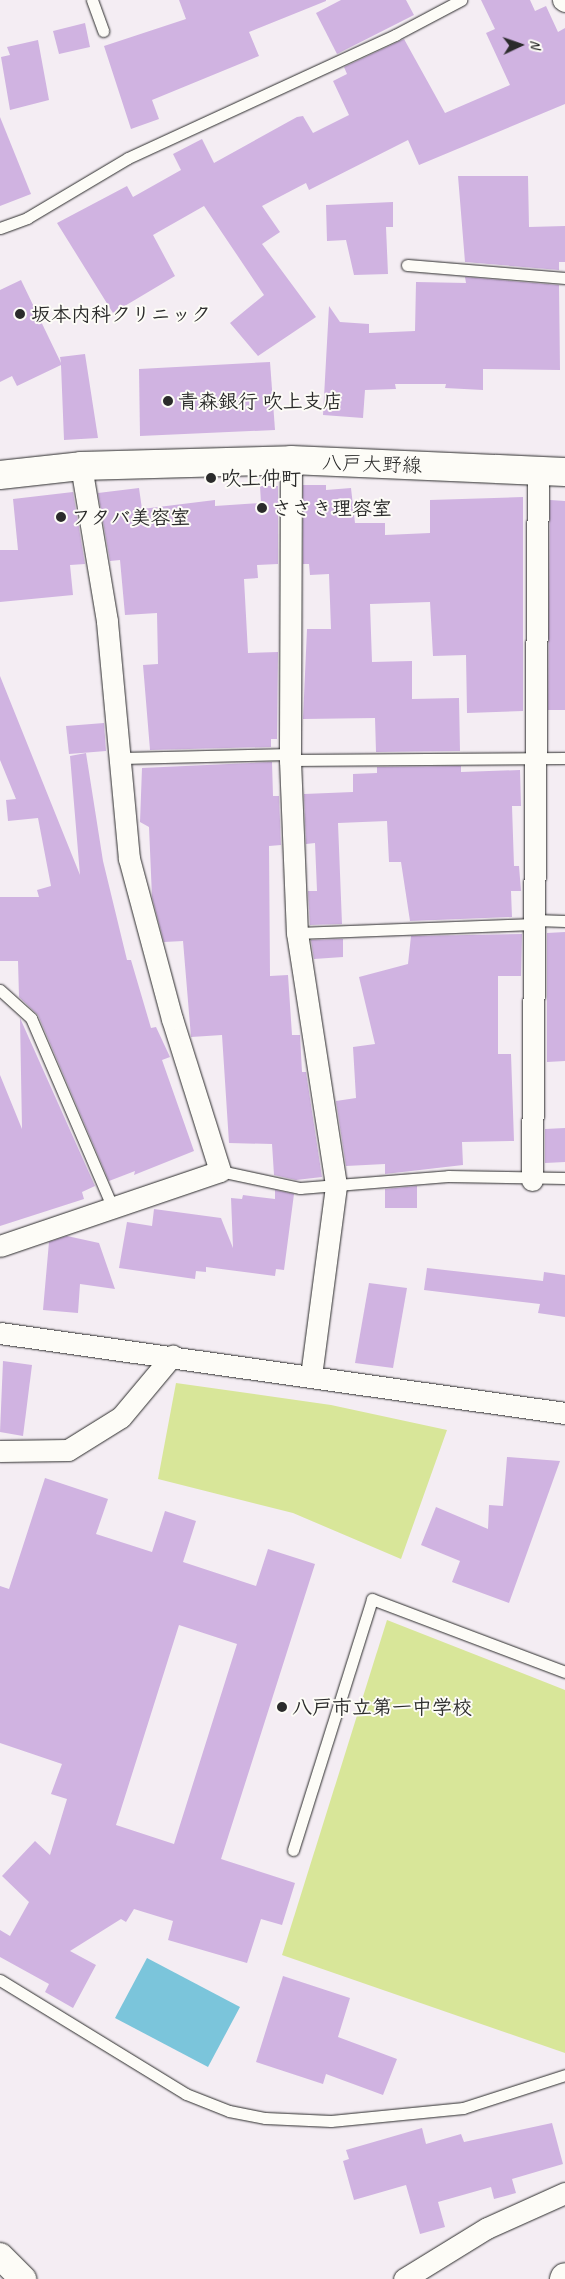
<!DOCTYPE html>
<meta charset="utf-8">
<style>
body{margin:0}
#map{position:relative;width:565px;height:2279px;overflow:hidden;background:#f4edf3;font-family:Caveat,"Klee One",sans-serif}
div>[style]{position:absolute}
.green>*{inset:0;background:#d8e699}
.water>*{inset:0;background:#7bc5db}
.building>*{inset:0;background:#d0b3e1}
.roads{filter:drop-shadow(0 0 1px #2b2b2b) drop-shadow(0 0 1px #2b2b2b)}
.service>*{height:11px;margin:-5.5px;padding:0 5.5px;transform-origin:5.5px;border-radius:5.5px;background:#fdfcf7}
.minor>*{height:21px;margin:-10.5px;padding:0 10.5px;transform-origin:10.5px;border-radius:10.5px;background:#fdfcf7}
.tertiary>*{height:26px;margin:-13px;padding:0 13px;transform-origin:13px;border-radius:13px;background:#fdfcf7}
.secondary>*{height:28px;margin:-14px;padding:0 14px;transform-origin:14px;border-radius:14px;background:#fdfcf7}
.primary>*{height:28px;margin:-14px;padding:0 14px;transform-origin:14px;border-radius:14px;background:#fdfcf7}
.dots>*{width:14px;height:14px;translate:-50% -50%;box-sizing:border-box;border:2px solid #fdfcf7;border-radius:50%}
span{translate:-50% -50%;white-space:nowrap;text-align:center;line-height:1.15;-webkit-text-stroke:4px #fdfcf7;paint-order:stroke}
.poi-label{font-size:20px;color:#2b2b2b;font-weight:700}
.left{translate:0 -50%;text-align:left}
.street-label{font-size:20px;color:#2b2b2b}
.north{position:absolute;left:495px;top:20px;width:50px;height:50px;-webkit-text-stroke:4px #fdfcf7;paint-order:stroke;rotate:87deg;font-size:14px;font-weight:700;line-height:20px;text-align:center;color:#2b2b2b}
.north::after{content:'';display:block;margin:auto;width:18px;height:22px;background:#2b2b2b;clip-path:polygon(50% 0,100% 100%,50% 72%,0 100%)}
</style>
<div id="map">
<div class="green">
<div style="clip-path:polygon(176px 1383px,331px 1405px,447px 1430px,401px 1559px,293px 1513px,158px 1479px)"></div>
<div style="clip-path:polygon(387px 1620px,565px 1690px,565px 2053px,282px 1955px)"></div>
</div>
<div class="water">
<div style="clip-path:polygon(147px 1958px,240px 2007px,208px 2067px,115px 2018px)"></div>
</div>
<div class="building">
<div style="clip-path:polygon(179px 0,326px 0,326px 1px,249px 32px,259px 56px,152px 100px,159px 119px,131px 129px,104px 46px,186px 19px)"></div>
<div style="clip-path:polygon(341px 0,406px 0,414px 15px,337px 54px,316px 13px)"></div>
<div style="clip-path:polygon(481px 0,530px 0,535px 11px,546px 6px,558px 32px,565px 28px,565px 104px,419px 165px,408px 140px,309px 190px,306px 183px,262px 206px,280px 232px,262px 244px,316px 317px,258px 356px,230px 323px,264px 295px,204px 206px,153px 235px,175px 276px,113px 313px,57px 223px,127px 186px,133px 197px,181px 170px,173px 154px,202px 139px,214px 163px,297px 117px,303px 116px,313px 133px,349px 115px,333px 81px,347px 74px,344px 67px,404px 39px,445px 113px,510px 85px,486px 33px,495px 29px)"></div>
<div style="clip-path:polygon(85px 23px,90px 47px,59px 54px,53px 31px)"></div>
<div style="clip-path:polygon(38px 40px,49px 100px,10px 110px,1px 57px,10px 55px,7px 47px)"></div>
<div style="clip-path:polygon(0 117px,31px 194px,0 206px)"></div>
<div style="clip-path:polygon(458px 176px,528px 176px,529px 227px,565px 226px,565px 262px,559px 262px,559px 270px,465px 262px)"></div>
<div style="clip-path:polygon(393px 202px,393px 227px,386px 227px,388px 274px,354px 275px,346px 240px,327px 241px,326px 205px)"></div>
<div style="clip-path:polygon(465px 277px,559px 285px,560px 370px,483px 369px,483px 390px,445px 388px,446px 384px,395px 384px,396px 389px,365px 390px,363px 418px,323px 415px,329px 306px,340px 322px,369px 324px,369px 333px,415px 331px,416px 282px,466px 283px)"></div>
<div style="clip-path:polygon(21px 280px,61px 363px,60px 357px,85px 354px,98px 438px,64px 440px,61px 365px,17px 386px,12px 376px,0 382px,0 290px)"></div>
<div style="clip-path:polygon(270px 362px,275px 430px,140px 436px,139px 369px)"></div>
<div style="clip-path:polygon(303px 485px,326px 485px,326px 490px,351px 488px,355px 523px,385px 523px,385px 535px,430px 533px,430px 500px,523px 497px,523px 711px,467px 713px,466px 655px,433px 656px,430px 602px,370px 604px,372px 662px,412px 661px,412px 699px,459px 698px,460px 751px,376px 752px,375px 718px,303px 719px,307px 629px,331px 629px,329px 574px,310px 575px,309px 564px,303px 564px)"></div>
<div style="clip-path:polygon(260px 486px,278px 486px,278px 564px,257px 565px,258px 578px,244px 579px,248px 653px,278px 652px,277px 739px,271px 739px,271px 747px,150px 750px,143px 665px,158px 664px,157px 613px,125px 615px,120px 560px,110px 561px,98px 493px,139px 488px,142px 509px,215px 500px,215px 506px,261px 503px)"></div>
<div style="clip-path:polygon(73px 492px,85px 564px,70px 565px,73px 595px,0 602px,0 550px,18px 550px,13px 499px)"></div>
<div style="clip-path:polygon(550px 500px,565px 501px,565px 710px,548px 710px)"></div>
<div style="clip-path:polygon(0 676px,80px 875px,70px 756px,86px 753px,103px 861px,127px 960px,131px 960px,151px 1028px,156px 1027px,170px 1057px,162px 1060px,194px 1151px,134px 1175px,135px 1171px,109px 1181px,38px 1015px,19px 997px,18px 961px,0 961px,0 897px,39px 897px,37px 890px,51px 886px,38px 818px,8px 821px,6px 800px,16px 799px,0 760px)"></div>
<div style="clip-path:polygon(104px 723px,106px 751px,69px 754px,66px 726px)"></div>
<div style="clip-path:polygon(272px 762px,273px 796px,279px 796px,281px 845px,269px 846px,270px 976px,288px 975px,292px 1035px,300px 1035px,302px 1072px,306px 1072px,322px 1177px,296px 1180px,274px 1175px,272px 1144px,229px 1143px,222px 1035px,191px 1037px,183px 941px,164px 942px,152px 897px,149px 827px,140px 822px,142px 768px)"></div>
<div style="clip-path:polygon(461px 766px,461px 772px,520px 770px,521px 806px,512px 806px,514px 866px,519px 866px,521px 891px,511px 891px,512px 917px,410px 921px,401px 862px,389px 862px,387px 821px,338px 823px,342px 924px,310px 925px,308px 891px,317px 891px,315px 843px,306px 844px,304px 794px,353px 792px,353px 774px,377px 773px,377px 767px)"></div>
<div style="clip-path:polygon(565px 932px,565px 1061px,547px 1062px,547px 933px)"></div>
<div style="clip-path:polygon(522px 934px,521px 976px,498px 976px,498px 1054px,511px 1054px,514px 1141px,462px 1142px,463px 1165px,385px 1174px,385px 1164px,346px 1166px,336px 1101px,356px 1098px,353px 1047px,375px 1044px,359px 977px,408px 964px,411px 936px)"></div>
<div style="clip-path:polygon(343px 939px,343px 957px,314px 959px,311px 940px)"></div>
<div style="clip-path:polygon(20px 1018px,95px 1186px,82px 1192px,84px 1199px,0 1226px,0 1075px,22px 1129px)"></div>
<div style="clip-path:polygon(565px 1128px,565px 1162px,545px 1163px,545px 1129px)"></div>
<div style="clip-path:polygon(417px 1186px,417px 1208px,385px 1208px,385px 1189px)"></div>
<div style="clip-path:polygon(275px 1190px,294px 1194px,284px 1270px,276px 1269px,275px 1276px,206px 1267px,206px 1272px,196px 1271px,195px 1279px,119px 1268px,127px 1222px,152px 1226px,154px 1209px,221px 1218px,233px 1248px,231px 1198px,242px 1199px,243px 1195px,275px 1199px)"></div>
<div style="clip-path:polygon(67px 1236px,99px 1243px,115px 1289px,80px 1284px,78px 1313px,43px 1310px,49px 1242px)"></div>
<div style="clip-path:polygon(427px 1268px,543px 1281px,544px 1272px,565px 1275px,565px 1317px,538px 1313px,540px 1304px,424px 1290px)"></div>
<div style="clip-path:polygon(369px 1283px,407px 1288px,393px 1368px,355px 1363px)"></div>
<div style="clip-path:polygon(3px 1361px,32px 1365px,23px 1436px,0 1432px)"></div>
<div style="clip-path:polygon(507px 1457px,560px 1461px,509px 1603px,452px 1582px,460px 1561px,421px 1545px,436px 1507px,488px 1529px,489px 1505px,503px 1506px)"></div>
<div style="clip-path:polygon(evenodd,45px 1478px,108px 1499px,96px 1534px,152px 1552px,165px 1511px,196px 1521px,183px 1562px,256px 1586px,268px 1549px,315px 1564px,221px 1859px,295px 1883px,282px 1925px,261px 1919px,247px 1963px,168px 1940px,173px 1921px,134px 1909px,126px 1922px,121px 1919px,70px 1951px,96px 1965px,73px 2008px,45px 1992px,49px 1984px,0 1957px,0 1930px,10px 1936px,29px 1902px,2px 1876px,35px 1841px,50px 1855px,67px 1799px,51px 1794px,62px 1764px,0 1743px,0 1586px,9px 1589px,45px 1478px,179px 1625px,237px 1644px,174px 1844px,116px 1825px,179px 1625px)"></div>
<div style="clip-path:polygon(283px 1976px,350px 1998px,338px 2037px,397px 2059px,383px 2095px,326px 2074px,323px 2084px,256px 2062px)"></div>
<div style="clip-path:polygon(552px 2123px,563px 2164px,512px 2179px,516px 2193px,494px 2199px,491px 2187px,438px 2202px,445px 2227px,420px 2234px,406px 2185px,354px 2200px,343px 2161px,349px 2159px,346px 2150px,422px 2128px,426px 2144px,461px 2134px,464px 2142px)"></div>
</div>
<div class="roads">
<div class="service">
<div style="left:92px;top:0;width:33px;rotate:70deg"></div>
<div style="left:0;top:228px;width:29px;rotate:-20deg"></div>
<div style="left:27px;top:218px;width:117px;rotate:-30.7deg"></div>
<div style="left:128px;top:158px;width:294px;rotate:-24.7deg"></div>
<div style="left:395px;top:35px;width:75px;rotate:-27.9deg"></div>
<div style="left:407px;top:265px;width:159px;rotate:4.7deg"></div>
<div style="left:122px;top:758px;width:168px;rotate:-1.4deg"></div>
<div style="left:290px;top:760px;width:275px;rotate:-0.4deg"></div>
<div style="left:535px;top:920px;width:30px;rotate:2deg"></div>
<div style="left:297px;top:933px;width:237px;rotate:-2.2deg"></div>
<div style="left:0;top:990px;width:42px;rotate:42.1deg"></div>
<div style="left:31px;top:1018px;width:207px;rotate:66.7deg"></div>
<div style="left:220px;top:1171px;width:82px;rotate:12deg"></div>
<div style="left:300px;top:1188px;width:148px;rotate:-4.6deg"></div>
<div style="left:448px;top:1176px;width:117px;rotate:1deg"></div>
<div style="left:293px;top:1850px;width:263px;rotate:-72.5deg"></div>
<div style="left:372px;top:1599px;width:206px;rotate:20.7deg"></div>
<div style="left:0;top:1980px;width:218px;rotate:31.5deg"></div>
<div style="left:186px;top:2094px;width:46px;rotate:21.6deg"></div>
<div style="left:229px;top:2111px;width:37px;rotate:11deg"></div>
<div style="left:265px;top:2118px;width:66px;rotate:2.6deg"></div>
<div style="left:331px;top:2121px;width:133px;rotate:-5.6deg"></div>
<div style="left:463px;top:2108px;width:107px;rotate:-17.9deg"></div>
</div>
<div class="minor">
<div style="left:563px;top:0;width:2px;rotate:27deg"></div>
<div style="left:291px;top:460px;width:300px;rotate:90.2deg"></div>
<div style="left:290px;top:760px;width:173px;rotate:87.7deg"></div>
<div style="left:297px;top:933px;width:256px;rotate:81.2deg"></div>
<div style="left:336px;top:1186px;width:191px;rotate:97.5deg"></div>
<div style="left:532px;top:1180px;width:709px;rotate:-89.52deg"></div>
<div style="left:0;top:1246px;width:232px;rotate:-18.8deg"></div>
<div style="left:220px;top:1171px;width:159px;rotate:-107.5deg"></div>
<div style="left:172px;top:1019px;width:166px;rotate:-105deg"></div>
<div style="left:129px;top:859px;width:239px;rotate:-95.3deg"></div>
<div style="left:107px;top:621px;width:157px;rotate:-99.5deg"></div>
<div style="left:0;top:1333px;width:571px;rotate:8.06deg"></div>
<div style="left:0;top:1451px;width:68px;rotate:-0.8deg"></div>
<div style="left:68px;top:1450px;width:62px;rotate:-31.9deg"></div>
<div style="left:121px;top:1417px;width:80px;rotate:-50.1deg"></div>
<div style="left:404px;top:2279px;width:97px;rotate:-31.6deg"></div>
<div style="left:487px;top:2228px;width:85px;rotate:-24.2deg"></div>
</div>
<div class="tertiary">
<div style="left:0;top:2256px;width:33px;rotate:45deg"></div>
</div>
<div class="secondary">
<div style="left:564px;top:2279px;width:2px;rotate:-63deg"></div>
</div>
<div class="primary">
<div style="left:0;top:475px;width:81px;rotate:-6.3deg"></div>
<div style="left:81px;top:466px;width:210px;rotate:-1.6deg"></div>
<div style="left:291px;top:460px;width:274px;rotate:2.5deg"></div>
</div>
</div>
<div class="dots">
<div style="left:20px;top:314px;background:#2b2b2b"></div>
<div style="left:168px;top:401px;background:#2b2b2b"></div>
<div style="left:211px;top:478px;background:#2b2b2b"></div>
<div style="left:262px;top:508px;background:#2b2b2b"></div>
<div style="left:61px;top:517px;background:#2b2b2b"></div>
<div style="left:282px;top:1707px;background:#2b2b2b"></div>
</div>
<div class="poi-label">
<span class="left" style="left:31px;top:314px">坂本内科クリニック</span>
<span class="left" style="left:178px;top:401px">青森銀行 吹上支店</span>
<span class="left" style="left:221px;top:478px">吹上仲町</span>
<span class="left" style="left:272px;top:508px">ささき理容室</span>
<span class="left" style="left:71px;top:517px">フタバ美容室</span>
<span class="left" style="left:292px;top:1707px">八戸市立第一中学校</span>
</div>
<div class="street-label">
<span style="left:372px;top:464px;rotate:2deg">八戸大野線</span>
</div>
<div class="north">N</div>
</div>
